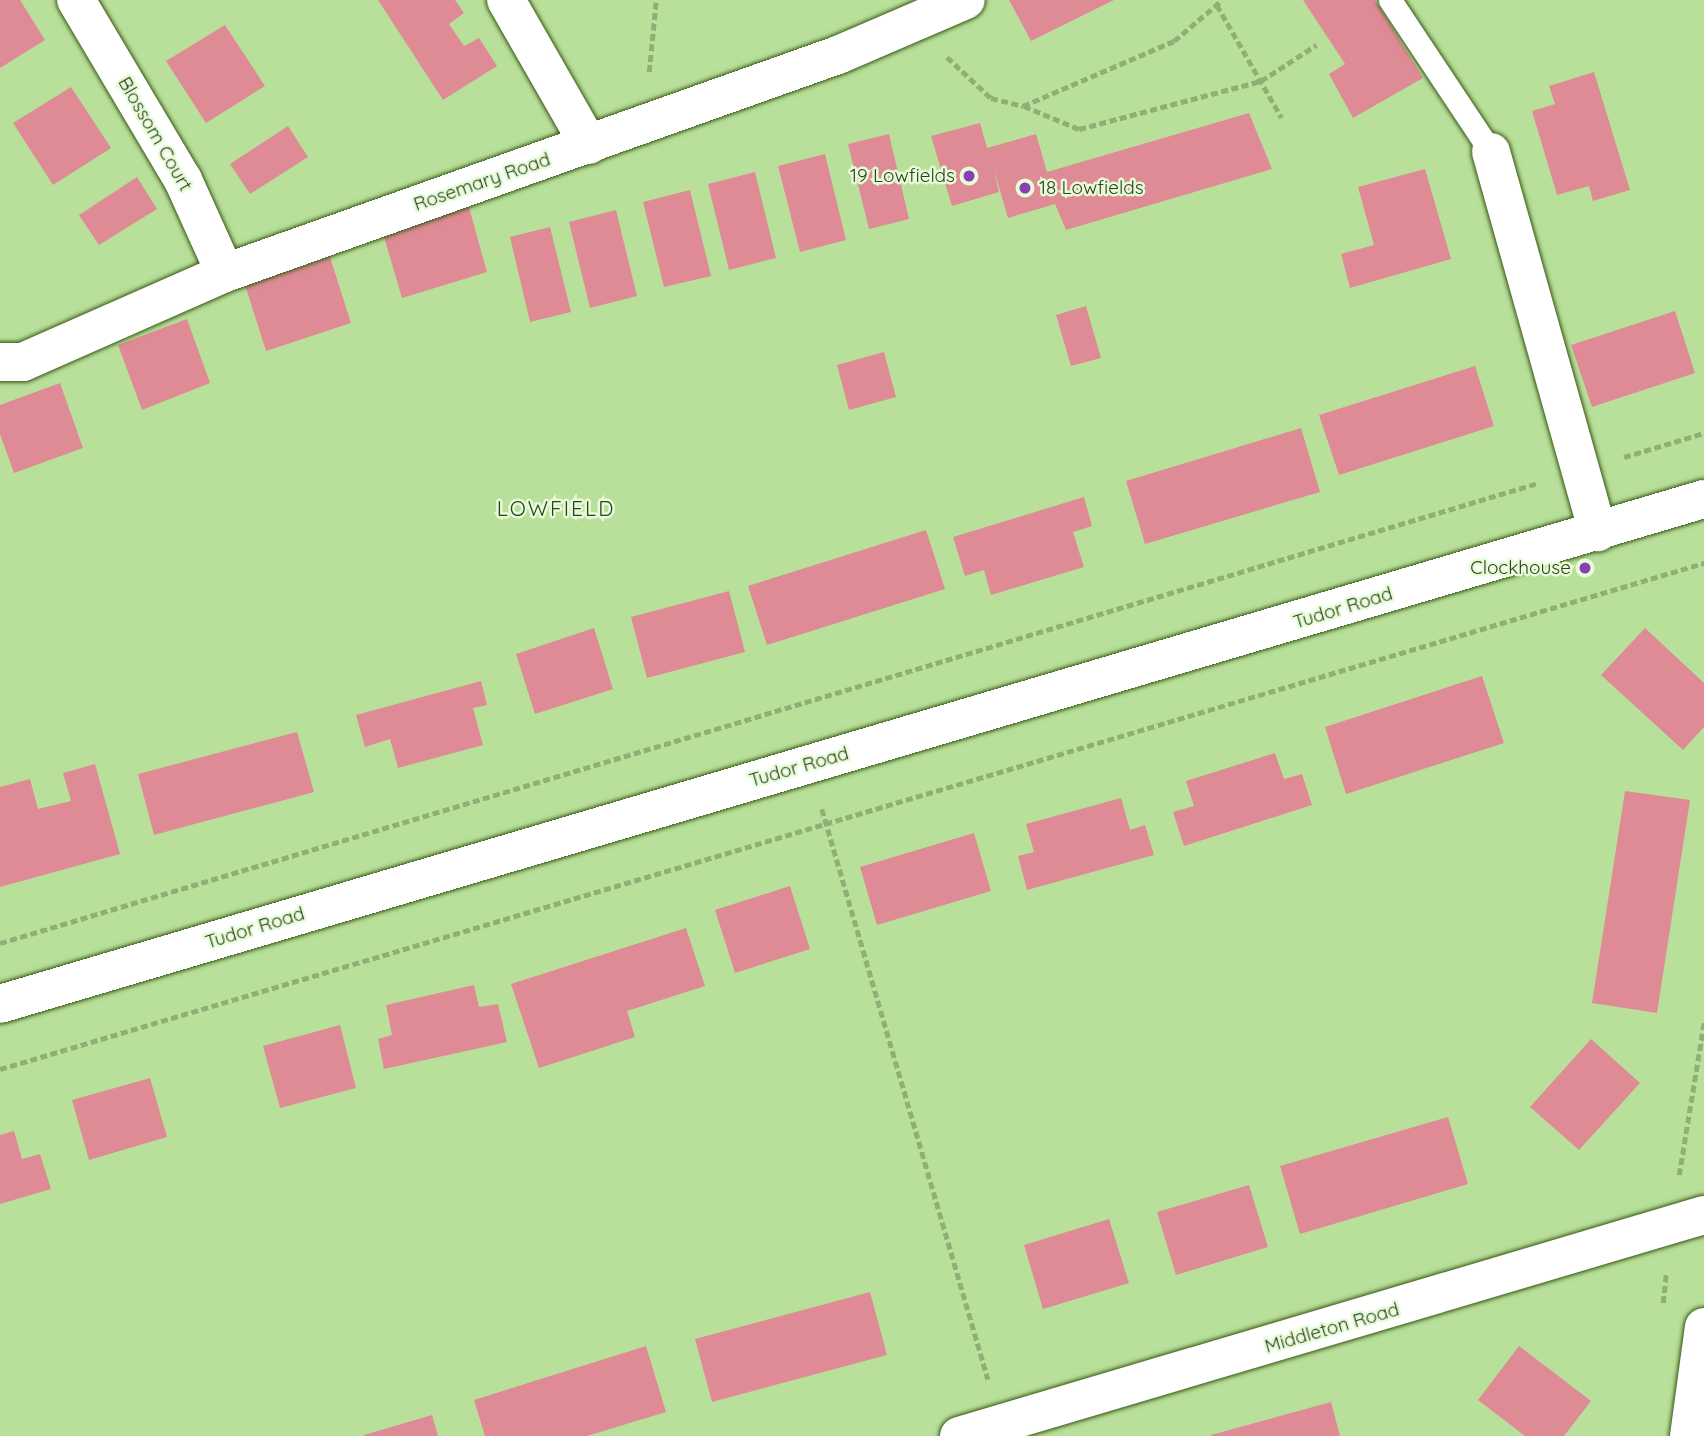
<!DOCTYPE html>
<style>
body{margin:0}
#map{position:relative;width:1704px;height:1436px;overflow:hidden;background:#b9e09a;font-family:Quicksand,sans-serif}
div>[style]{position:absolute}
.building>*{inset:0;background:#df8b96}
.path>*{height:4.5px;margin-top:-2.25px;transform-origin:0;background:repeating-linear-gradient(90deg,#8faf76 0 7px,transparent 0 10.5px)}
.roads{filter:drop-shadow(0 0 2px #375713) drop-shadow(0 0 2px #375713)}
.lane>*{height:23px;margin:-11.5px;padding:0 11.5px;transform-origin:11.5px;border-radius:11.5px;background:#fff}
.street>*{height:38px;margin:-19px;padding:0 19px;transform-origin:19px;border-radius:19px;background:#fff}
.secondary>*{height:38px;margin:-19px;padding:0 19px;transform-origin:19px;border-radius:19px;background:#fff}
.dots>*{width:19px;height:19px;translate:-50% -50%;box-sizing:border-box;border:4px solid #e6fbd7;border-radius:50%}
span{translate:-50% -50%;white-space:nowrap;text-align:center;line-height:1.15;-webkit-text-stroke:5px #e6fbd7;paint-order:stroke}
.street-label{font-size:19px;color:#2f3f22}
.poi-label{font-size:19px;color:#2f3f22}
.right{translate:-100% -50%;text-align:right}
.left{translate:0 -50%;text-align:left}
.neighbourhood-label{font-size:21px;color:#2f3f22;letter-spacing:2px}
</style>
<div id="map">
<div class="building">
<div style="clip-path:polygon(0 0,20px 0,45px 40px,0 68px)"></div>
<div style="clip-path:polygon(378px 0,455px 0,464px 13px,449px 24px,464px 46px,479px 38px,497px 66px,443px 100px)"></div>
<div style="clip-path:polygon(1009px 0,1114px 0,1031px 41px)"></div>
<div style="clip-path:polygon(1303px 0,1375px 0,1423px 78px,1353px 118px,1329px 74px,1345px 64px)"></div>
<div style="clip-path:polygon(225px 25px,265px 86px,206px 123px,166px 61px)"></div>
<div style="clip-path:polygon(1594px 72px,1630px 190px,1593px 201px,1589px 186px,1557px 195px,1532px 111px,1555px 104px,1549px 86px)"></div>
<div style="clip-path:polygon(71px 87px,111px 148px,53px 185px,13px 123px)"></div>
<div style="clip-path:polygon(1249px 113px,1272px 169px,1066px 230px,1055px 204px,1008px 218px,994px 170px,999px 192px,952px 206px,931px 136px,980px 123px,987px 148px,1036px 134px,1047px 172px)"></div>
<div style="clip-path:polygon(288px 126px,308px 157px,250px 194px,230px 164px)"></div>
<div style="clip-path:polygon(889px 134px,909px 219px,869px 229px,848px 144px)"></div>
<div style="clip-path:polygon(825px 154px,846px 240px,800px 252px,778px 166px)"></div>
<div style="clip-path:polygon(1425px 169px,1451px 259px,1350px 288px,1341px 254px,1374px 245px,1358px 187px)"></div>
<div style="clip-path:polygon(755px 172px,776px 258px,729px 270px,708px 184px)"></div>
<div style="clip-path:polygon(137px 177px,157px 209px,99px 245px,79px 215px)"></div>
<div style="clip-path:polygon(690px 190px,711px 276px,664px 287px,643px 202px)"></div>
<div style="clip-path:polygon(468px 204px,487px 272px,402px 298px,382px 230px)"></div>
<div style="clip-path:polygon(616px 210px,637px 296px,590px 308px,569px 222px)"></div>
<div style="clip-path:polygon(550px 227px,571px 312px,530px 322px,510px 237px)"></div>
<div style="clip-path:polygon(330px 257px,351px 323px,266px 351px,245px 285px)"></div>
<div style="clip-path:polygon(1086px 306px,1101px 358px,1071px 366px,1056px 315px)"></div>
<div style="clip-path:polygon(1675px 311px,1695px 373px,1592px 407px,1571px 345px)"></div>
<div style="clip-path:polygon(187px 319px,210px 383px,142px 410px,118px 345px)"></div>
<div style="clip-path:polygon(884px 352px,896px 397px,849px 410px,837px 365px)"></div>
<div style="clip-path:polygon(1475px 366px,1494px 426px,1339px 475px,1319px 415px)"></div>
<div style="clip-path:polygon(60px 383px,83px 448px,14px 473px,0 434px,0 405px)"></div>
<div style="clip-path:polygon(1301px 428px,1320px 492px,1145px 544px,1126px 481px)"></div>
<div style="clip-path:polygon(1084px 497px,1092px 526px,1073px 532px,1084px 567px,991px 595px,984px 570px,965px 576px,953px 537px)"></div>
<div style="clip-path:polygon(926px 530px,945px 589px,767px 645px,748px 586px)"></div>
<div style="clip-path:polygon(729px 591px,745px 652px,647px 678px,631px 617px)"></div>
<div style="clip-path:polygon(594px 628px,613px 689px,535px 714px,516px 654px)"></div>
<div style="clip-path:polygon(1645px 628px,1704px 683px,1704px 727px,1683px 750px,1601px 675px)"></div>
<div style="clip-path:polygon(1482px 676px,1504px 743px,1346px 794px,1325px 727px)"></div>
<div style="clip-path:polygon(481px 681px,487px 705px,473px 708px,483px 745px,398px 768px,390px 739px,365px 747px,356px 715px)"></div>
<div style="clip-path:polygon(297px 732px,314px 792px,154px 835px,138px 774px)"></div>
<div style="clip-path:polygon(1275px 753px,1284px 779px,1302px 774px,1312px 805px,1184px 846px,1173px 812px,1194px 806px,1186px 781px)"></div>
<div style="clip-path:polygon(95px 764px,120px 854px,0 887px,0 787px,30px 779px,38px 809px,71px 801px,63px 773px)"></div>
<div style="clip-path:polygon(1625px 791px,1690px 800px,1657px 1013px,1592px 1003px)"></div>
<div style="clip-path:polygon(1121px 798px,1130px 830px,1145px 825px,1154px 855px,1027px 890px,1018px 856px,1034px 852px,1026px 824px)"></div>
<div style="clip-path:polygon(974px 833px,991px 891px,877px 925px,860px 867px)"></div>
<div style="clip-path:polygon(790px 886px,810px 949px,735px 973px,715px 910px)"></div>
<div style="clip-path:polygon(686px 928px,705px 986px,627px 1011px,635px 1037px,539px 1068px,511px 984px)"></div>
<div style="clip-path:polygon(474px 985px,479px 1007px,498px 1004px,507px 1042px,384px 1069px,378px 1039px,392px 1035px,386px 1005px)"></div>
<div style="clip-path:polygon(340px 1025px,356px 1088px,280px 1108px,263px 1046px)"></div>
<div style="clip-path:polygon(1591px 1039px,1640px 1083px,1579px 1150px,1530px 1107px)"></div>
<div style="clip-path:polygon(150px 1078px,167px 1137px,89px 1160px,72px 1100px)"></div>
<div style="clip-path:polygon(1448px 1117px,1468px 1184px,1300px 1234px,1280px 1166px)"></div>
<div style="clip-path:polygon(14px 1131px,22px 1159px,40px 1154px,51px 1189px,0 1204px,0 1135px)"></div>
<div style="clip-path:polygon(1249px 1185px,1268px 1247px,1176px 1275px,1157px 1212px)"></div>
<div style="clip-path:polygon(1109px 1219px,1129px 1283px,1043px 1309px,1024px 1245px)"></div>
<div style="clip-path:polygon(870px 1292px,887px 1355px,712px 1402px,695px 1339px)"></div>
<div style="clip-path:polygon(646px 1346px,666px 1412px,587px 1436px,485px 1436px,474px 1400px)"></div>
<div style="clip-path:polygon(1519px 1346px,1591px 1401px,1564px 1436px,1525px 1436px,1478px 1400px)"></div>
<div style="clip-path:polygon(1331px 1402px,1340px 1436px,1211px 1436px,1211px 1435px)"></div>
<div style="clip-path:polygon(432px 1415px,438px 1436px,364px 1436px,364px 1435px)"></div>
</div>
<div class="path">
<div style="left:1217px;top:5px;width:130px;rotate:60.1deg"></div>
<div style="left:947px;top:57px;width:60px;rotate:43deg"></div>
<div style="left:991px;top:98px;width:33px;rotate:14deg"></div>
<div style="left:1023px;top:106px;width:164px;rotate:-23.3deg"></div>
<div style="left:1174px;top:41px;width:63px;rotate:-40.5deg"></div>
<div style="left:649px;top:72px;width:72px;rotate:-84.4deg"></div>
<div style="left:1024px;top:106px;width:60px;rotate:22.7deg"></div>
<div style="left:1079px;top:129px;width:188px;rotate:-14.8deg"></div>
<div style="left:1261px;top:81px;width:66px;rotate:-33.2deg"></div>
<div style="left:1624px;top:457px;width:84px;rotate:-16.7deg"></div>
<div style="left:822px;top:809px;width:594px;rotate:73.76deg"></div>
<div style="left:0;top:943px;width:1605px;rotate:-16.65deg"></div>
<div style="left:0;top:1069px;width:1778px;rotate:-16.54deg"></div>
<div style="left:1679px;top:1175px;width:154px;rotate:-80.7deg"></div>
<div style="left:1663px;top:1303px;width:29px;rotate:-84deg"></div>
</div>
<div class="roads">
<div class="lane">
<div style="left:1390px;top:0;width:182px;rotate:56.4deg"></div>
</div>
<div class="street">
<div style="left:76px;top:0;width:209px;rotate:59.3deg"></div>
<div style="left:183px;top:180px;width:102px;rotate:65.7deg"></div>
<div style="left:506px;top:0;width:167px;rotate:60.2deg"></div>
<div style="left:1491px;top:152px;width:395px;rotate:74.3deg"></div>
<div style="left:0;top:362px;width:23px"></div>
<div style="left:23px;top:362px;width:221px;rotate:-23.8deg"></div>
<div style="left:225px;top:273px;width:651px;rotate:-19.58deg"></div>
<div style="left:838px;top:55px;width:139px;rotate:-23.3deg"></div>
<div style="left:959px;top:1436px;width:777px;rotate:-16.52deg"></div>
<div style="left:1689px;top:1436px;width:110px;rotate:-82.2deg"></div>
</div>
<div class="secondary">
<div style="left:0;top:1004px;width:1777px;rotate:-16.51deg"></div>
</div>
</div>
<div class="dots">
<div style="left:969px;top:176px;background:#8a3fb1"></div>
<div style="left:1025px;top:188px;background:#8a3fb1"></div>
<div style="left:1585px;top:568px;background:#8a3fb1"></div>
</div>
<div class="street-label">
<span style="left:155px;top:134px;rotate:60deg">Blossom Court</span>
<span style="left:482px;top:182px;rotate:-19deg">Rosemary Road</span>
<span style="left:1343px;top:608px;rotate:-17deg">Tudor Road</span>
<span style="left:799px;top:767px;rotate:-16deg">Tudor Road</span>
<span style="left:255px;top:928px;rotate:-17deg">Tudor Road</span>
<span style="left:1332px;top:1328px;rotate:-16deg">Middleton Road</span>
</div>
<div class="poi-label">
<span class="right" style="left:955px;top:176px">19 Lowfields</span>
<span class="left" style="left:1039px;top:188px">18 Lowfields</span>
<span class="right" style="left:1571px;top:568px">Clockhouse</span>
</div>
<div class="neighbourhood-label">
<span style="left:556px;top:508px">LOWFIELD</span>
</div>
</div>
